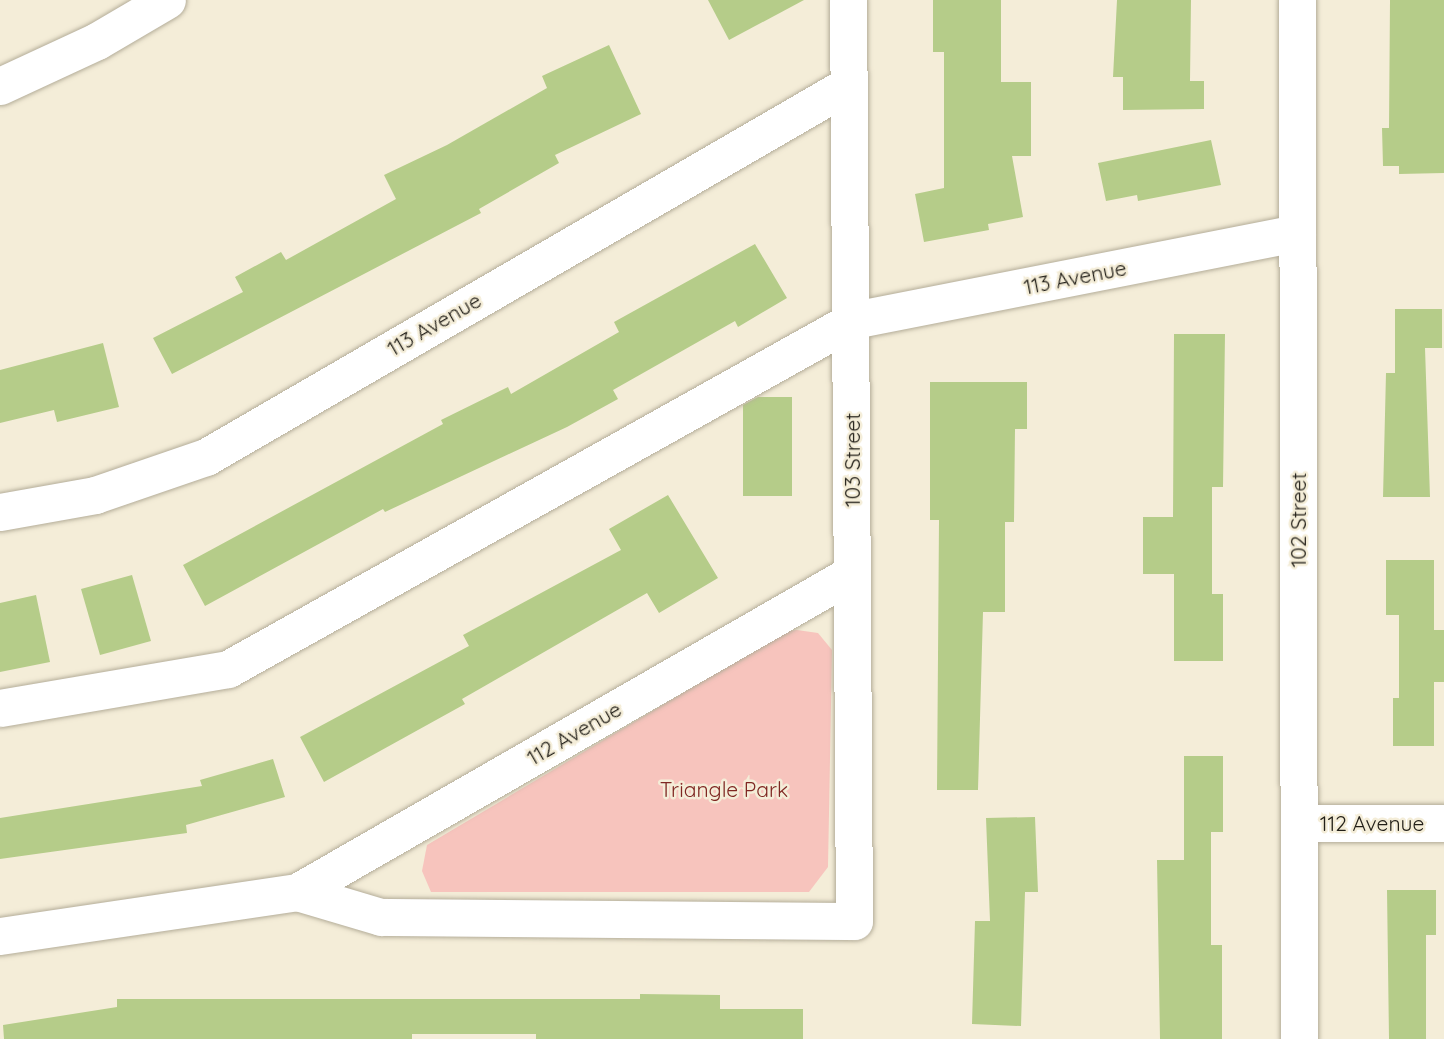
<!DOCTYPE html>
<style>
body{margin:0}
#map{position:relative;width:1444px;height:1039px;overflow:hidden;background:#f4edd8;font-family:Quicksand,sans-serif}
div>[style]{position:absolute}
.green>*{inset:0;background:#f7c4bd}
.building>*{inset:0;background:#b5cc89}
.roads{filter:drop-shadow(0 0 2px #b4ad99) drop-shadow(0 0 2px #b4ad99)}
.minor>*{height:37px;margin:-18.5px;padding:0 18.5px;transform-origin:18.5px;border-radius:18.5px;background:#fff}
span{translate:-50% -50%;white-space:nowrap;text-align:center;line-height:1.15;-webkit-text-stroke:5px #f4edd8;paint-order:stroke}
.street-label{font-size:21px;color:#221f18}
.park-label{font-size:21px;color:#7f2722}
</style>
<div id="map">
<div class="green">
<div style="clip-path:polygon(797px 630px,818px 633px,832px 650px,828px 867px,809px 892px,431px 892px,422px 871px,427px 845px,787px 631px)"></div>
</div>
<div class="building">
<div style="clip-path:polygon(708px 0,804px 0,729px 40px)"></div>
<div style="clip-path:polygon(933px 0,1001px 0,1001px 82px,1031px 82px,1031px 156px,1012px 156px,1023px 217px,988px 224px,989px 230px,924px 242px,915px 194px,944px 188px,944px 52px,933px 52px)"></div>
<div style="clip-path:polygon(1117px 0,1191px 0,1190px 81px,1204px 81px,1204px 109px,1123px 110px,1123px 77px,1113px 77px)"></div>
<div style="clip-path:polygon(1390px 0,1444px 0,1444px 173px,1399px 174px,1399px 166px,1383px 166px,1382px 128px,1389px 128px)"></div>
<div style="clip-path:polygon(609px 45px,641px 114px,555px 155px,559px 163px,479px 209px,481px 213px,172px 374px,153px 338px,243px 292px,235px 277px,281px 252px,286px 260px,396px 199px,384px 175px,447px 145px,547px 88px,542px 76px)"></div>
<div style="clip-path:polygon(1211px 140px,1221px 185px,1138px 201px,1137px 195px,1106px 201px,1098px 163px)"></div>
<div style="clip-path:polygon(755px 244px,787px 298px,738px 327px,735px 321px,613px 390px,618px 399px,567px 427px,385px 512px,383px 509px,205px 606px,183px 565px,443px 424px,441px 420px,508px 387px,511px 394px,619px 332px,614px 322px)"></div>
<div style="clip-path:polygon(1395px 309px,1442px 309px,1442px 348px,1425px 348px,1430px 497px,1383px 497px,1386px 373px,1395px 373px)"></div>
<div style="clip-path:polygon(1174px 334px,1225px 334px,1223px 487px,1212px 487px,1212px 594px,1223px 594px,1223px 661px,1174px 661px,1174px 574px,1143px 574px,1143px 517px,1173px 517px)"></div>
<div style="clip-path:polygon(103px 343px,119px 407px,57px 422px,54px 410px,0 423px,0 370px)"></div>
<div style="clip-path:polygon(930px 382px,1027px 382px,1027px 429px,1015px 429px,1014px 522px,1005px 522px,1005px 612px,983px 612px,978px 790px,937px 790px,939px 520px,930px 520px)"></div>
<div style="clip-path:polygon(758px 397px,792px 397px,792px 496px,743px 496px,743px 405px)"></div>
<div style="clip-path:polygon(668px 495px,718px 578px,659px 613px,647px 593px,462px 699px,465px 704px,324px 782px,300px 737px,469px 646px,463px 635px,621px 550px,609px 529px)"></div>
<div style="clip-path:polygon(1386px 560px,1434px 560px,1434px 630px,1444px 630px,1444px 682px,1434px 682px,1434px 746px,1393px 746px,1393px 698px,1399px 698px,1399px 615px,1386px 615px)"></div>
<div style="clip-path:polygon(132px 575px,151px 641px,100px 655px,81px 589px)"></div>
<div style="clip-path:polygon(36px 595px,50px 662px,0 672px,0 603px)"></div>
<div style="clip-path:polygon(1184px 756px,1223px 756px,1223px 832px,1211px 832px,1211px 945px,1222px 945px,1222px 1039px,1160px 1039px,1157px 860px,1184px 860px)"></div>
<div style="clip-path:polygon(273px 759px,285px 797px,186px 825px,187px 833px,0 859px,0 818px,202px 786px,200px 780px)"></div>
<div style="clip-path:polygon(1035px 817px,1038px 892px,1025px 892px,1021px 1026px,972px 1024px,975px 921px,990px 921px,986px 818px)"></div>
<div style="clip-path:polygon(1387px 890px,1436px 890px,1436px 935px,1426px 935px,1426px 1039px,1389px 1039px)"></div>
<div style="clip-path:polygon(640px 994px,720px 995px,720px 1009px,803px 1009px,803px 1039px,536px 1039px,536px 1034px,412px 1034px,412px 1039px,4px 1039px,3px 1025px,117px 1007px,117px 999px,640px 999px)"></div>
</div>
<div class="roads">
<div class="minor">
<div style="left:1297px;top:0;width:1039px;rotate:89.89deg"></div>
<div style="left:0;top:86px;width:107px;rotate:-24.9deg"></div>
<div style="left:97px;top:41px;width:81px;rotate:-30.4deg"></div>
<div style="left:0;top:512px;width:97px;rotate:-10.1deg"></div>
<div style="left:95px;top:495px;width:117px;rotate:-18.9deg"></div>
<div style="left:206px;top:457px;width:742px;rotate:-30.09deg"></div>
<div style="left:0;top:708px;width:231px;rotate:-9.7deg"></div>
<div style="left:228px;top:669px;width:716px;rotate:-29.18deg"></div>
<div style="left:853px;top:320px;width:452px;rotate:-11.1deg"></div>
<div style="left:1300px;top:823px;width:144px"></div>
<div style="left:297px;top:892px;width:88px;rotate:16.6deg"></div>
<div style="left:381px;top:917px;width:473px;rotate:0.5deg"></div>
<div style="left:854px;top:921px;width:921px;rotate:-90.37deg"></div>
<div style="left:0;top:936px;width:300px;rotate:-8.4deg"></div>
<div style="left:297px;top:892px;width:639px;rotate:-29.86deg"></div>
</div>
</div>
<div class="street-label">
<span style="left:1075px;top:277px;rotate:-11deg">113 Avenue</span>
<span style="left:434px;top:324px;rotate:-30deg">113 Avenue</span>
<span style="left:852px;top:460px;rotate:-90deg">103 Street</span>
<span style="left:1298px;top:520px;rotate:-90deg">102 Street</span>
<span style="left:574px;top:733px;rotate:-30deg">112 Avenue</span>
<span style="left:1372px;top:823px">112 Avenue</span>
</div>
<div class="park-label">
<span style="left:724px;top:789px">Triangle Park</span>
</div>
</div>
